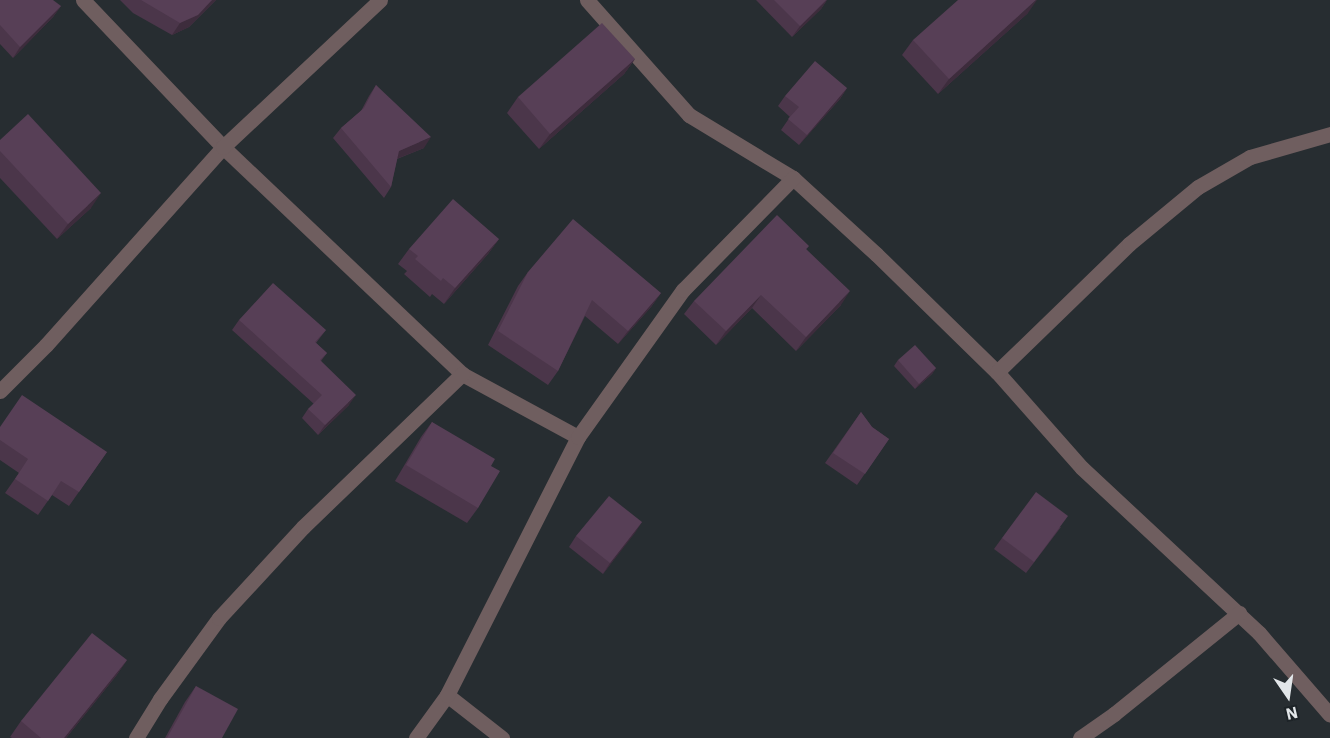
<!DOCTYPE html>
<style>
body{margin:0}
#map{position:relative;width:1330px;height:738px;overflow:hidden;background:#272d31;font-family:"IBM Plex Sans",sans-serif}
div>[style]{position:absolute}
.street>*{height:15px;margin:-7.5px;padding:0 7.5px;transform-origin:7.5px;border-radius:7.5px;background:#6f5e5f}
.wall>*{inset:0;background:#4b364a}
.shaded-wall>*{inset:0;background:#3d2c3c}
.building>*{inset:0;background:#573f56}
span{translate:-50% -50%;white-space:nowrap;text-align:center;line-height:1.15;-webkit-text-stroke:6px #1d2327;paint-order:stroke}
.north{position:absolute;left:1258px;top:666px;width:60px;height:60px;-webkit-text-stroke:4px #1d2327;paint-order:stroke;rotate:167deg;font-size:16px;font-weight:700;line-height:24px;text-align:center;color:#e2e6e9}
.north::after{content:'';display:block;margin:auto;width:21px;height:27px;background:#e2e6e9;clip-path:polygon(50% 0,100% 100%,50% 72%,0 100%)}
</style>
<div id="map">
<div class="street">
<div style="left:83px;top:0;width:203px;rotate:46.4deg"></div>
<div style="left:223px;top:147px;width:330px;rotate:43.5deg"></div>
<div style="left:462px;top:374px;width:132px;rotate:28.5deg"></div>
<div style="left:587px;top:0;width:154px;rotate:48.4deg"></div>
<div style="left:689px;top:115px;width:122px;rotate:31.2deg"></div>
<div style="left:793px;top:178px;width:113px;rotate:42.5deg"></div>
<div style="left:876px;top:254px;width:169px;rotate:44.3deg"></div>
<div style="left:997px;top:372px;width:128px;rotate:48.5deg"></div>
<div style="left:1082px;top:468px;width:242px;rotate:43deg"></div>
<div style="left:1259px;top:633px;width:108px;rotate:49.1deg"></div>
<div style="left:997px;top:372px;width:184px;rotate:-44.1deg"></div>
<div style="left:1129px;top:244px;width:89px;rotate:-39.6deg"></div>
<div style="left:1198px;top:187px;width:60px;rotate:-30deg"></div>
<div style="left:1250px;top:157px;width:83px;rotate:-16deg"></div>
<div style="left:0;top:391px;width:65px;rotate:-45deg"></div>
<div style="left:46px;top:345px;width:266px;rotate:-48.2deg"></div>
<div style="left:223px;top:147px;width:215px;rotate:-43.1deg"></div>
<div style="left:447px;top:695px;width:70px;rotate:38deg"></div>
<div style="left:136px;top:738px;width:46px;rotate:-58.4deg"></div>
<div style="left:160px;top:699px;width:100px;rotate:-53.9deg"></div>
<div style="left:219px;top:618px;width:124px;rotate:-47.3deg"></div>
<div style="left:303px;top:527px;width:221px;rotate:-43.9deg"></div>
<div style="left:416px;top:738px;width:53px;rotate:-54.2deg"></div>
<div style="left:447px;top:695px;width:289px;rotate:-63.1deg"></div>
<div style="left:578px;top:437px;width:181px;rotate:-54.5deg"></div>
<div style="left:683px;top:290px;width:157px;rotate:-45.5deg"></div>
<div style="left:1080px;top:738px;width:42px;rotate:-35.2deg"></div>
<div style="left:1114px;top:714px;width:161px;rotate:-38.9deg"></div>
</div>
<div class="wall">
<div style="clip-path:polygon(0 0,61px 6px,53px 17px,13px 58px,0 44px)"></div>
<div style="clip-path:polygon(120px 0,216px 0,189px 27px,172px 35px,133px 13px)"></div>
<div style="clip-path:polygon(756px 0,827px 0,821px 9px,792px 37px)"></div>
<div style="clip-path:polygon(1028px 13px,938px 94px,902px 55px,913px 40px)"></div>
<div style="clip-path:polygon(635px 59px,624px 74px,539px 149px,507px 113px,518px 97px)"></div>
<div style="clip-path:polygon(376px 85px,424px 148px,397px 159px,391px 187px,384px 198px,333px 138px,341px 128px,361px 111px,369px 96px)"></div>
<div style="clip-path:polygon(847px 88px,840px 99px,799px 145px,781px 130px,790px 117px,778px 106px,785px 96px)"></div>
<div style="clip-path:polygon(0 140px,91px 208px,57px 239px,0 178px)"></div>
<div style="clip-path:polygon(499px 239px,488px 254px,444px 304px,432px 294px,430px 297px,404px 274px,407px 271px,398px 264px,409px 249px)"></div>
<div style="clip-path:polygon(809px 246px,806px 249px,841px 305px,796px 351px,752px 308px,716px 345px,684px 314px,694px 301px)"></div>
<div style="clip-path:polygon(528px 272px,661px 293px,651px 307px,618px 344px,585px 316px,558px 371px,548px 385px,488px 345px,518px 286px)"></div>
<div style="clip-path:polygon(239px 320px,326px 330px,316px 343px,327px 353px,321px 361px,349px 405px,318px 435px,302px 418px,308px 409px,314px 404px,232px 330px)"></div>
<div style="clip-path:polygon(898px 360px,936px 368px,932px 374px,915px 389px,894px 366px)"></div>
<div style="clip-path:polygon(861px 412px,872px 427px,889px 439px,857px 485px,825px 463px)"></div>
<div style="clip-path:polygon(432px 422px,491px 466px,478px 508px,467px 523px,395px 481px,421px 437px)"></div>
<div style="clip-path:polygon(0 427px,107px 452px,69px 506px,52px 495px,38px 515px,5px 493px,19px 473px,0 460px)"></div>
<div style="clip-path:polygon(642px 522px,603px 574px,569px 547px,576px 536px)"></div>
<div style="clip-path:polygon(1061px 527px,1026px 573px,994px 549px,1002px 538px)"></div>
<div style="clip-path:polygon(127px 660px,116px 676px,66px 738px,12px 738px,10px 737px,21px 721px)"></div>
<div style="clip-path:polygon(196px 686px,222px 738px,165px 738px,185px 702px)"></div>
</div>
<div class="shaded-wall">
<div style="clip-path:polygon(212px 0,216px 0,189px 27px,172px 35px,180px 23px)"></div>
<div style="clip-path:polygon(827px 0,821px 9px,792px 37px,800px 26px)"></div>
<div style="clip-path:polygon(1036px 0,1037px 0,1028px 13px,938px 94px,949px 79px)"></div>
<div style="clip-path:polygon(61px 6px,53px 17px,13px 58px,20px 47px)"></div>
<div style="clip-path:polygon(635px 59px,624px 74px,539px 149px,550px 134px)"></div>
<div style="clip-path:polygon(847px 88px,840px 99px,799px 145px,807px 135px)"></div>
<div style="clip-path:polygon(431px 137px,424px 148px,391px 161px,399px 151px)"></div>
<div style="clip-path:polygon(101px 193px,91px 208px,57px 239px,68px 224px)"></div>
<div style="clip-path:polygon(499px 239px,488px 254px,444px 304px,455px 288px)"></div>
<div style="clip-path:polygon(850px 291px,841px 305px,796px 351px,806px 337px)"></div>
<div style="clip-path:polygon(661px 293px,651px 307px,618px 344px,628px 331px)"></div>
<div style="clip-path:polygon(761px 295px,752px 308px,716px 345px,726px 331px)"></div>
<div style="clip-path:polygon(936px 368px,932px 374px,915px 389px,919px 384px)"></div>
<div style="clip-path:polygon(356px 395px,349px 405px,318px 435px,325px 425px)"></div>
<div style="clip-path:polygon(642px 522px,635px 533px,603px 574px,610px 563px)"></div>
<div style="clip-path:polygon(127px 660px,116px 676px,66px 738px,64px 738px)"></div>
</div>
<div class="building">
<div style="clip-path:polygon(0 0,53px 0,61px 6px,20px 47px,0 25px)"></div>
<div style="clip-path:polygon(141px 0,212px 0,198px 15px,180px 23px)"></div>
<div style="clip-path:polygon(774px 0,826px 0,800px 26px)"></div>
<div style="clip-path:polygon(958px 0,1036px 0,949px 79px,913px 40px)"></div>
<div style="clip-path:polygon(602px 23px,635px 59px,550px 134px,518px 97px)"></div>
<div style="clip-path:polygon(815px 61px,847px 88px,807px 135px,788px 119px,799px 107px,785px 96px)"></div>
<div style="clip-path:polygon(376px 85px,431px 137px,399px 151px,391px 187px,341px 128px,364px 108px)"></div>
<div style="clip-path:polygon(28px 114px,101px 193px,68px 224px,0 151px,0 140px)"></div>
<div style="clip-path:polygon(453px 199px,499px 239px,455px 288px,443px 278px,441px 281px,415px 259px,418px 256px,409px 249px)"></div>
<div style="clip-path:polygon(777px 215px,809px 246px,806px 249px,850px 291px,806px 337px,761px 295px,726px 331px,694px 301px)"></div>
<div style="clip-path:polygon(573px 219px,661px 293px,628px 331px,592px 300px,558px 371px,498px 331px,528px 272px)"></div>
<div style="clip-path:polygon(273px 283px,326px 330px,315px 342px,327px 353px,320px 360px,356px 395px,325px 425px,308px 409px,322px 395px,239px 320px)"></div>
<div style="clip-path:polygon(915px 345px,936px 368px,919px 384px,898px 360px)"></div>
<div style="clip-path:polygon(22px 395px,107px 452px,79px 492px,61px 481px,48px 501px,15px 479px,28px 459px,0 440px,0 427px)"></div>
<div style="clip-path:polygon(861px 412px,872px 427px,889px 439px,865px 474px,833px 453px)"></div>
<div style="clip-path:polygon(432px 422px,495px 459px,491px 466px,500px 471px,478px 508px,406px 465px)"></div>
<div style="clip-path:polygon(1036px 492px,1068px 516px,1034px 562px,1002px 538px)"></div>
<div style="clip-path:polygon(609px 496px,642px 522px,610px 563px,576px 536px)"></div>
<div style="clip-path:polygon(92px 633px,127px 660px,64px 738px,41px 738px,21px 721px)"></div>
<div style="clip-path:polygon(196px 686px,238px 709px,222px 738px,167px 738px)"></div>
</div>
<div class="north">N</div>
</div>
